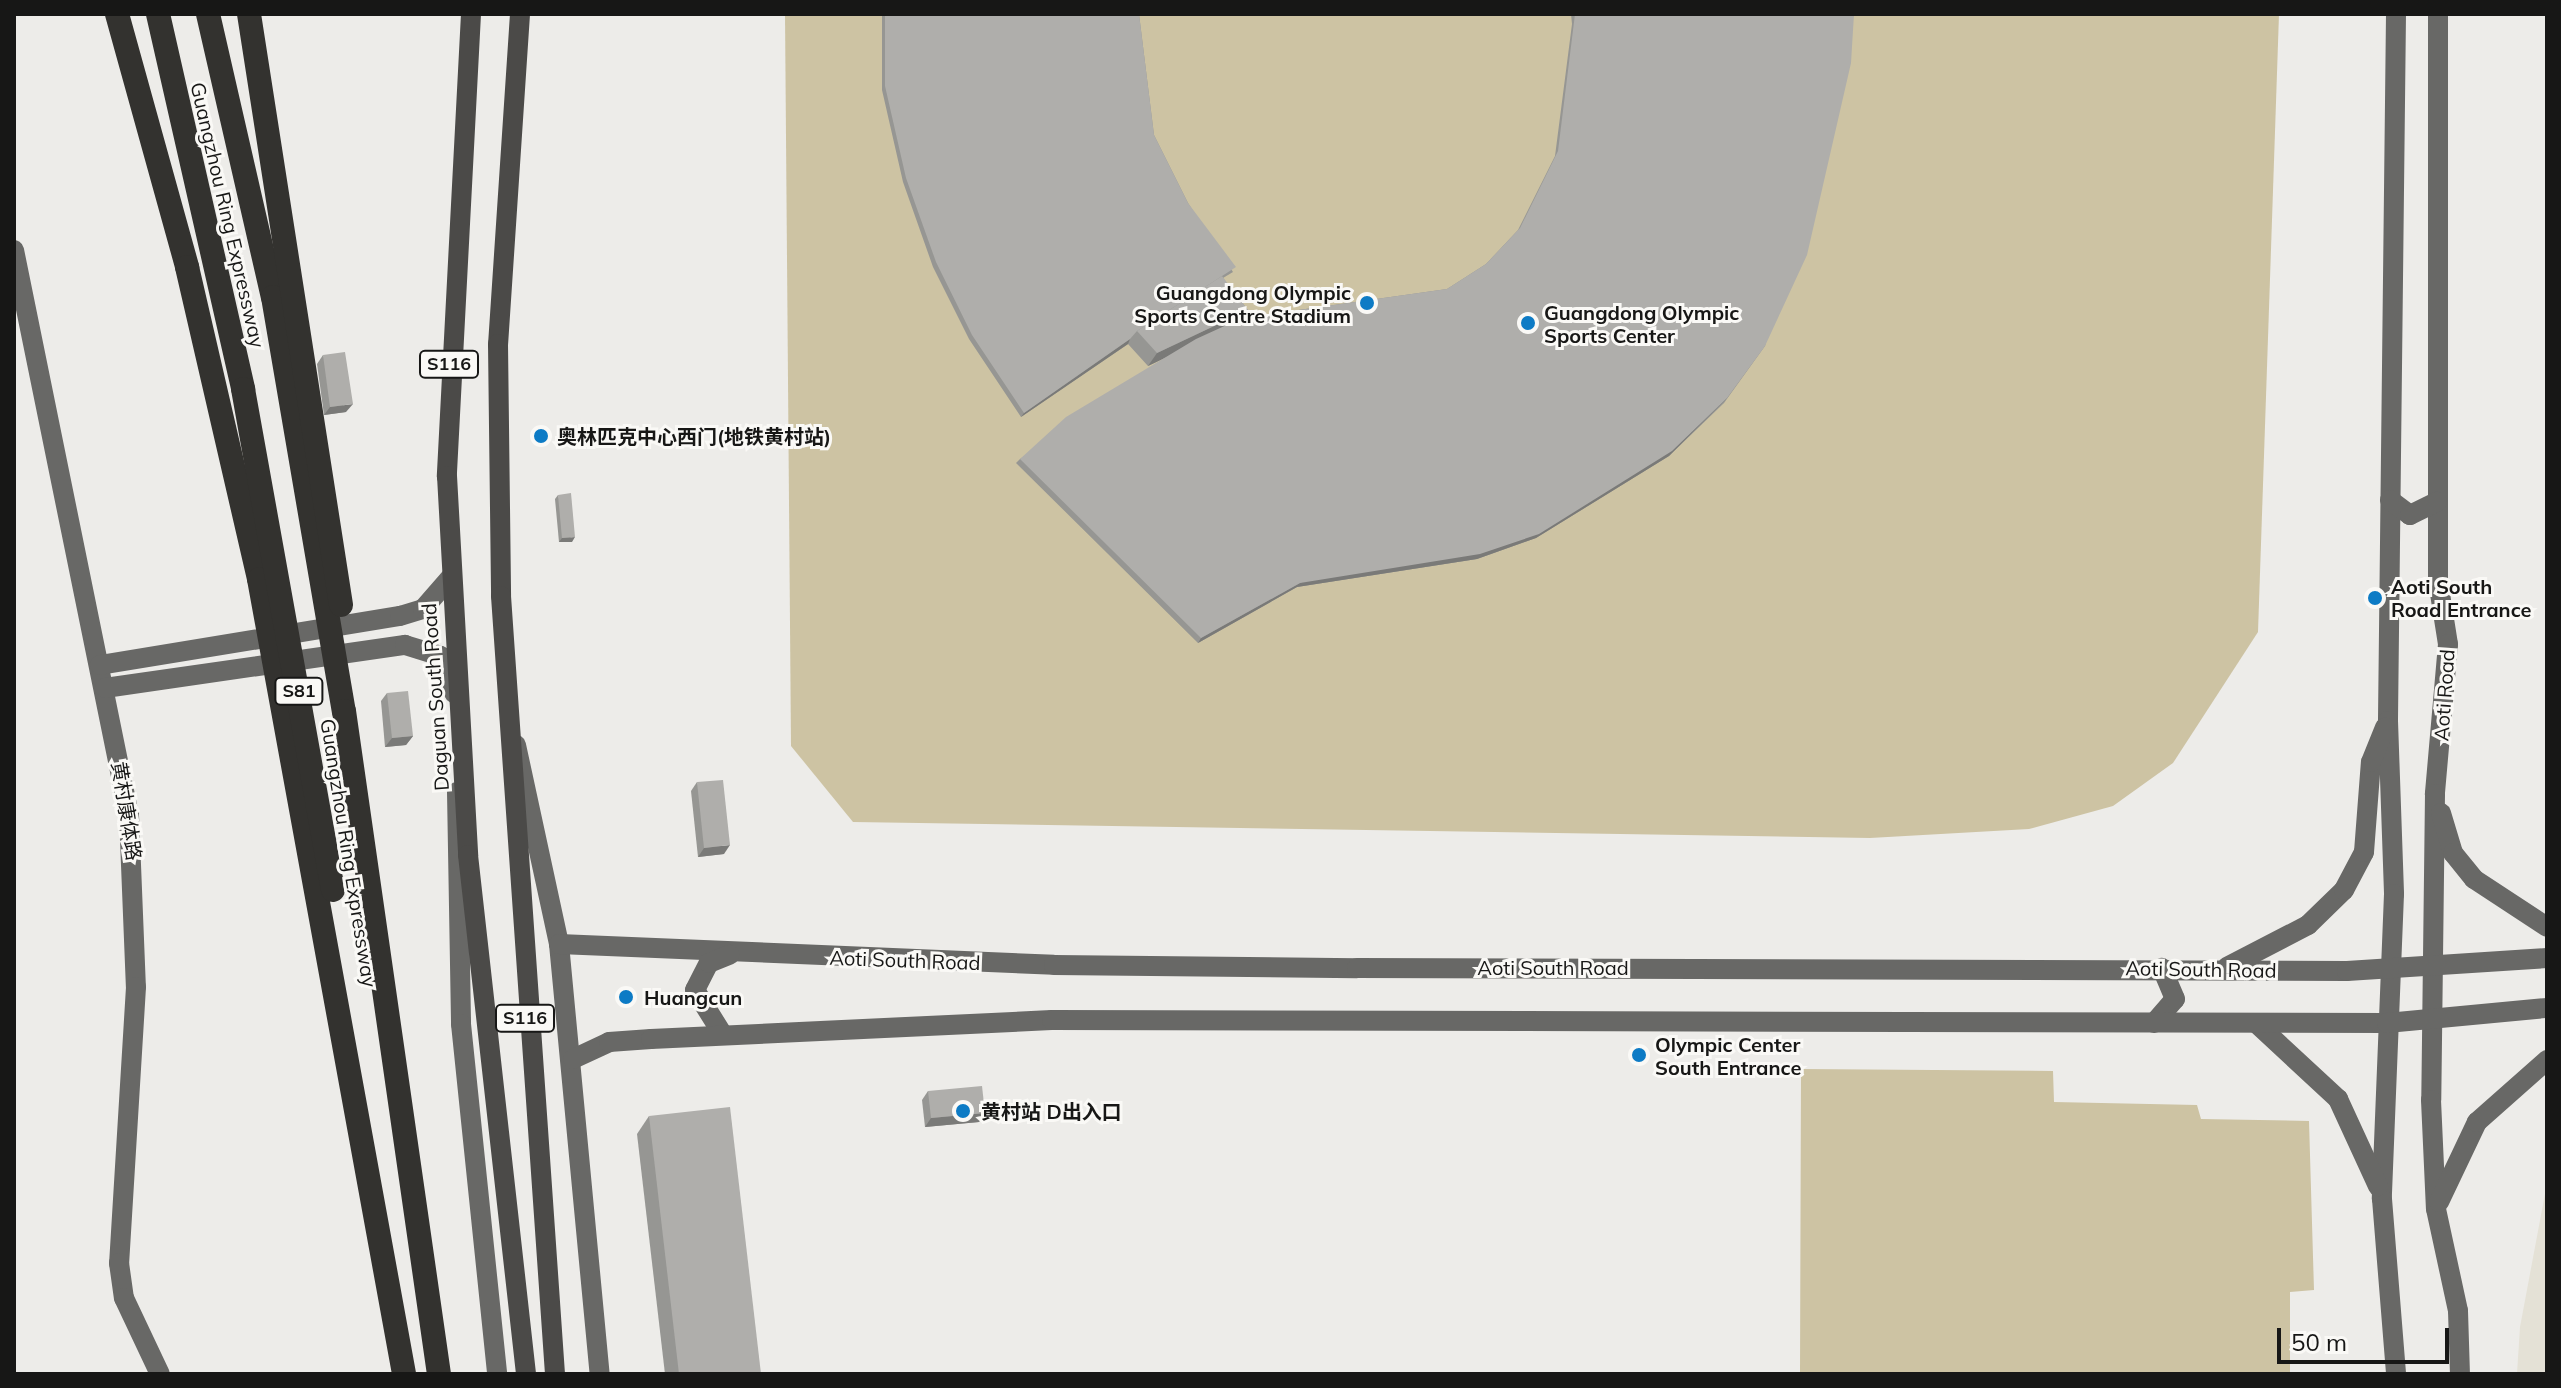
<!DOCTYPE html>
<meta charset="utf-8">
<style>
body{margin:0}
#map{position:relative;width:2561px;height:1388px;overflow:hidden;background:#edece9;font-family:Mulish,"Noto Sans SC",sans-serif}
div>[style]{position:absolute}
.built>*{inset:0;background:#e4e1d6}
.green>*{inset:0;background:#cdc3a3}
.secondary>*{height:20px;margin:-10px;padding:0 10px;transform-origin:10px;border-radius:10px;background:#686866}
.primary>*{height:20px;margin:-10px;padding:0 10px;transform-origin:10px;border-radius:10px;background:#4b4a48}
.highway-bridge>*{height:24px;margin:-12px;padding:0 12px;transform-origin:12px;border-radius:12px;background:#33322f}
.wall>*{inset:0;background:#969693}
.shaded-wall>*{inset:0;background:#7a7a78}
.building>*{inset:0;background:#afaeab}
.dots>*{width:22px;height:22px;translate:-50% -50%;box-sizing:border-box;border:4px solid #faf9f6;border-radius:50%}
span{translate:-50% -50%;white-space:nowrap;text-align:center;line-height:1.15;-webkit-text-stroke:6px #faf9f6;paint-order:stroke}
.shield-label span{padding:2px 6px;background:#faf9f6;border:2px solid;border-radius:6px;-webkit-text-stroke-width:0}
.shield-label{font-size:18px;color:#171716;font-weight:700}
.street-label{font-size:20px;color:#171716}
.poi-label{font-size:20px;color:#171716;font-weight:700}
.right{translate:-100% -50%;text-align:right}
.left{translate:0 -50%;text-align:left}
.frame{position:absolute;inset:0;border:16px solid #171716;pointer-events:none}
.scale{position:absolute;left:2277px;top:1328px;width:172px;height:36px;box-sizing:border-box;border:4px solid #171716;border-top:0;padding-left:10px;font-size:24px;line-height:28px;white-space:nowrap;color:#171716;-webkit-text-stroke:6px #faf9f6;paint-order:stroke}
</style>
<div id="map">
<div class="built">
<div style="clip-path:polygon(2547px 1183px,2547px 1374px,2517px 1374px,2520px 1327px)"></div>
</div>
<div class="green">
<div style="clip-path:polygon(785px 14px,2279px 14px,2258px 632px,2173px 763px,2113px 806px,2029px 829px,1870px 838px,853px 822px,791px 746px)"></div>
<div style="clip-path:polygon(1801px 1069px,2053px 1071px,2054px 1102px,2197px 1105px,2201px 1119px,2309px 1121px,2314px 1290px,2290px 1292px,2290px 1374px,1800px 1374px)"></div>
</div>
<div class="secondary">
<div style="left:2396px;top:14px;width:707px;rotate:90.65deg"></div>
<div style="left:2388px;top:721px;width:173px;rotate:88deg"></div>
<div style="left:2394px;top:894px;width:305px;rotate:92.3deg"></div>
<div style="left:2382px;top:1199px;width:176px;rotate:85.4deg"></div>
<div style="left:2438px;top:14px;width:567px;rotate:90deg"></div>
<div style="left:2438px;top:581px;width:64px;rotate:81deg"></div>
<div style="left:2448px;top:644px;width:151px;rotate:95deg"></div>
<div style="left:2435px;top:794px;width:306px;rotate:90.7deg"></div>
<div style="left:2431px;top:1100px;width:109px;rotate:87.4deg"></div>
<div style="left:2436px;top:1209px;width:104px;rotate:77.8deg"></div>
<div style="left:2458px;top:1311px;width:63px;rotate:88.2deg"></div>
<div style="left:14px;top:250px;width:577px;rotate:78.5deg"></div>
<div style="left:129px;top:815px;width:172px;rotate:87.7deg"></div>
<div style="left:136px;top:987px;width:277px;rotate:93.5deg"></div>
<div style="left:119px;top:1263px;width:35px;rotate:82deg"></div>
<div style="left:124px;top:1298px;width:84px;rotate:64.7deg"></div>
<div style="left:2390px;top:500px;width:25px;rotate:37deg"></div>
<div style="left:2410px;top:515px;width:30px;rotate:-26deg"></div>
<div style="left:100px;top:665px;width:304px;rotate:-9.3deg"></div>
<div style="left:400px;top:616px;width:24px;rotate:-17deg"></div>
<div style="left:423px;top:609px;width:43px;rotate:-48.8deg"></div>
<div style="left:105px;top:688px;width:303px;rotate:-8.2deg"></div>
<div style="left:405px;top:645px;width:37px;rotate:17deg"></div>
<div style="left:440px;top:656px;width:40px;rotate:69deg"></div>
<div style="left:516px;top:745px;width:204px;rotate:77.8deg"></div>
<div style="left:559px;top:944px;width:432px;rotate:84.6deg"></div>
<div style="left:457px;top:792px;width:232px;rotate:89deg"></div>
<div style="left:461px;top:1024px;width:352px;rotate:84.1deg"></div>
<div style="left:2441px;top:813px;width:42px;rotate:73.3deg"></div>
<div style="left:2453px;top:853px;width:33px;rotate:51deg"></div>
<div style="left:2474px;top:879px;width:87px;rotate:33.3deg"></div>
<div style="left:559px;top:944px;width:495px;rotate:2.4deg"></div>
<div style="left:1054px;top:965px;width:303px;rotate:0.6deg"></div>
<div style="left:1357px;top:968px;width:990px;rotate:0.17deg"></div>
<div style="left:2347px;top:971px;width:200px;rotate:-3.7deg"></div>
<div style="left:2227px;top:967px;width:91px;rotate:-27.4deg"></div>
<div style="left:2308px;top:925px;width:50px;rotate:-44.2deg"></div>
<div style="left:2344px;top:890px;width:43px;rotate:-62.2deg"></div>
<div style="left:2364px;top:852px;width:90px;rotate:-85.6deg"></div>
<div style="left:2371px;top:762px;width:37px;rotate:-68deg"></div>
<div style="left:2154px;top:1023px;width:32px;rotate:-49deg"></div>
<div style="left:2175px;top:999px;width:34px;rotate:-113deg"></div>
<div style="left:2256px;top:1023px;width:112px;rotate:42.8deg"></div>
<div style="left:2338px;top:1099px;width:96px;rotate:65.3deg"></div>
<div style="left:723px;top:1035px;width:53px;rotate:-121.9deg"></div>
<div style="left:695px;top:990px;width:30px;rotate:-63deg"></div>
<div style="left:709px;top:963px;width:22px;rotate:-22deg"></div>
<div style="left:573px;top:1059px;width:40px;rotate:-25deg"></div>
<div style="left:609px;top:1042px;width:42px;rotate:-4.1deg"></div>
<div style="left:651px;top:1039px;width:401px;rotate:-2.7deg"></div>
<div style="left:1052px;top:1020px;width:1335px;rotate:0.13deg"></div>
<div style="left:2387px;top:1023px;width:161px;rotate:-5.4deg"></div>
<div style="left:2439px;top:1202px;width:89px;rotate:-64.6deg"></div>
<div style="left:2477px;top:1122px;width:94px;rotate:-41.5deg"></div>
</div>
<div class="primary">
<div style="left:471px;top:14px;width:463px;rotate:93deg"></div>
<div style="left:447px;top:476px;width:380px;rotate:86.8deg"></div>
<div style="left:468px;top:855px;width:522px;rotate:83.62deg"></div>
<div style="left:520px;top:14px;width:331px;rotate:93.8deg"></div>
<div style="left:498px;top:344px;width:252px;rotate:89.3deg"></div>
<div style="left:501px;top:596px;width:780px;rotate:86.03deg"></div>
</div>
<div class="highway-bridge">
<div style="left:117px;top:14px;width:263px;rotate:74.5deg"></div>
<div style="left:187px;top:267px;width:320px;rotate:77deg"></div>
<div style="left:259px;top:579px;width:808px;rotate:79.66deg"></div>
<div style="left:158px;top:14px;width:385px;rotate:77.2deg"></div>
<div style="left:243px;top:389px;width:509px;rotate:79.82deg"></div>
<div style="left:208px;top:14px;width:290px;rotate:77.1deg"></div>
<div style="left:273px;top:297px;width:420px;rotate:80.3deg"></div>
<div style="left:344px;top:711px;width:670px;rotate:81.85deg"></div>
<div style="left:249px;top:14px;width:598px;rotate:81.15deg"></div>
</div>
<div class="wall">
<div style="clip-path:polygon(882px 14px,1139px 14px,1154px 135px,1188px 203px,1233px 272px,1223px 278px,1248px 310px,1242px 318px,1447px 289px,1486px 264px,1518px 230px,1555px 156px,1572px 24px,1571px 14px,1854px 14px,1765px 346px,1724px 403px,1669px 456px,1536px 538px,1477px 559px,1297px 587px,1198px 643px,1016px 463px,1020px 459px,1166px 357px,1148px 366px,1128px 344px,1021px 417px,969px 339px,933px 267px,903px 182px,882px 90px)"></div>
<div style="clip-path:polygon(323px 355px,346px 412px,324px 415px,317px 364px)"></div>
<div style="clip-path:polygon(558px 495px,572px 542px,559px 542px,555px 499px)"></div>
<div style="clip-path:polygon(387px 693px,413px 736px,406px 745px,385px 747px,381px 701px)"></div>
<div style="clip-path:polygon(697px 782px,724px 854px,698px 857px,691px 791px)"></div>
<div style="clip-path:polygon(928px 1091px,985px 1113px,979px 1122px,925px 1127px,922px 1100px)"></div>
<div style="clip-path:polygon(649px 1116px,761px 1374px,665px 1374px,637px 1134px)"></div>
</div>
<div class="shaded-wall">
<div style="clip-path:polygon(1248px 310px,1239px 323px,1148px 366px,1157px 353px)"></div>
<div style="clip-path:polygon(1130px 339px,1128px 344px,1021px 417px,1024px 413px)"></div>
<div style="clip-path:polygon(1727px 398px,1669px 456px,1536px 538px,1477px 559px,1297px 587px,1198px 643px,1201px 638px,1300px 583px)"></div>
<div style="clip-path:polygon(353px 404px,346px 412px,324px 415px,330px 407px)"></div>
<div style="clip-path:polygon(575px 537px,572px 542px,559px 542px,562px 538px)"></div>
<div style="clip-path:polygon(413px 736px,406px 745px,385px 747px,392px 738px)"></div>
<div style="clip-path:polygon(730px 845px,724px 854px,698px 857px,704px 848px)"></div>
<div style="clip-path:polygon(985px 1113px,979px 1122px,925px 1127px,931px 1118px)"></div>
</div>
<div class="building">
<div style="clip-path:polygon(885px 14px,1139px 14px,1154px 135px,1188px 203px,1236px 267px,1137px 331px,1130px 339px,1024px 413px,972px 335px,936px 262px,906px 178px,885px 86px)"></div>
<div style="clip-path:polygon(1575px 14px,1854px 14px,1851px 63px,1807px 255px,1765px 346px,1727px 398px,1672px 451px,1539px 534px,1480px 554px,1300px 583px,1201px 638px,1020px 459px,1066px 417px,1196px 339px,1242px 318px,1447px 289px,1486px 264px,1520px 228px,1558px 151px)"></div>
<div style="clip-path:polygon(1222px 276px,1248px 310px,1157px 353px,1137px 331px)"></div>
<div style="clip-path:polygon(345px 352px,353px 404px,330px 407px,323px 355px)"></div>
<div style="clip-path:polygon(571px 493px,575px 537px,562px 538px,558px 495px)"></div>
<div style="clip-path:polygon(408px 691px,413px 736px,392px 738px,387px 693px)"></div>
<div style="clip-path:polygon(723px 780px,730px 845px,704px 848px,697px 782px)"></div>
<div style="clip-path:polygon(982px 1086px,985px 1113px,931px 1118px,928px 1091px)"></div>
<div style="clip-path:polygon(730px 1107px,761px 1374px,679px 1374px,649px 1116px)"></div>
</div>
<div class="dots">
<div style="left:1367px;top:303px;background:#0d7bc5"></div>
<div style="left:1528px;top:323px;background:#0d7bc5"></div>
<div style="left:541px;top:436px;background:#0d7bc5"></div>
<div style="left:2375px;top:598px;background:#0d7bc5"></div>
<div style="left:626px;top:997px;background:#0d7bc5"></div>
<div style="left:1639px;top:1055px;background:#0d7bc5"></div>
<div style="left:963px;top:1111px;background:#0d7bc5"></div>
</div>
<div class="shield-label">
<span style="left:449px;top:364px">S116</span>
<span style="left:299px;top:691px">S81</span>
<span style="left:525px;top:1018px">S116</span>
</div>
<div class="street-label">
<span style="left:228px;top:215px;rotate:77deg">Guangzhou Ring Expressway</span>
<span style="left:2444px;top:695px;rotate:-86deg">Aoti Road</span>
<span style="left:435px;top:697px;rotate:-94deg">Daguan South Road</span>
<span style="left:127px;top:811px;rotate:81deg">黄村康体路</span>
<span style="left:349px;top:853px;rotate:81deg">Guangzhou Ring Expressway</span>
<span style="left:905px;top:960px;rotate:2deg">Aoti South Road</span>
<span style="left:1553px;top:967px">Aoti South Road</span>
<span style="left:2201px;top:969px;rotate:1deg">Aoti South Road</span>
</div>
<div class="poi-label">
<span class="right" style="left:1351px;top:304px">Guangdong Olympic<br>Sports Centre Stadium</span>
<span class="left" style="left:1544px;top:324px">Guangdong Olympic<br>Sports Center</span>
<span class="left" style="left:557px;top:436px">奥林匹克中心西门(地铁黄村站)</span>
<span class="left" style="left:2391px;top:598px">Aoti South<br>Road Entrance</span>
<span class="left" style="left:644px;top:997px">Huangcun</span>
<span class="left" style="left:1655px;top:1056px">Olympic Center<br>South Entrance</span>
<span class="left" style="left:981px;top:1111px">黄村站 D出入口</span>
</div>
<div class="frame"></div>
<div class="scale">50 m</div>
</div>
